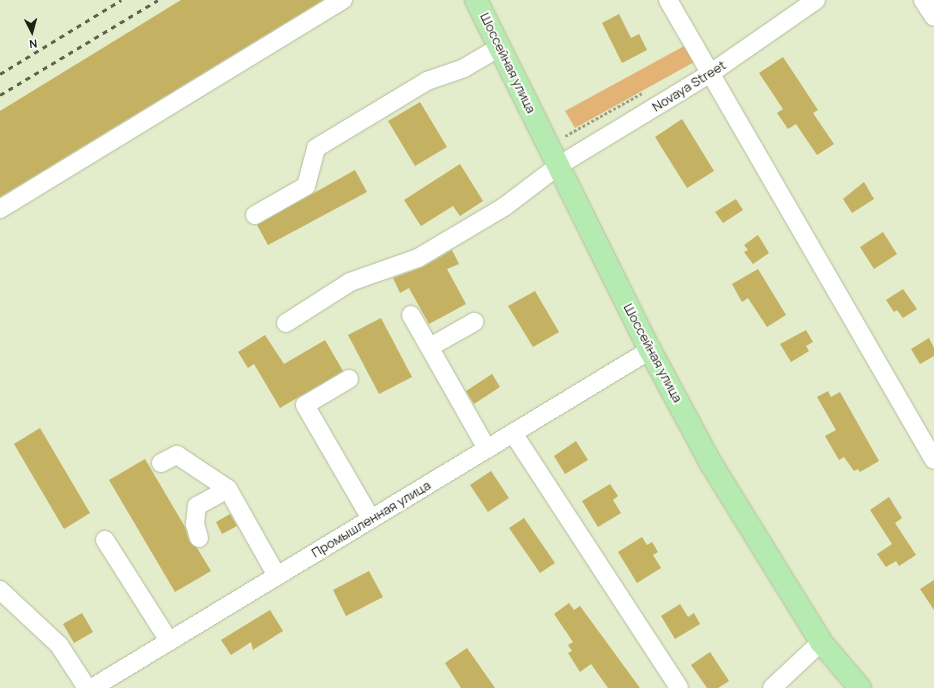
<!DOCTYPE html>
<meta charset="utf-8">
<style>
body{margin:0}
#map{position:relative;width:934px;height:688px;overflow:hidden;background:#e3eccb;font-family:Manrope,sans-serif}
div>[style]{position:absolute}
.green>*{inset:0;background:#e2b374}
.building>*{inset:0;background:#c4b161}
.path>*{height:2.5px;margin-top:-1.25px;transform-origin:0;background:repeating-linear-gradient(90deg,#9ca38a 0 3px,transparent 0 5px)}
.roads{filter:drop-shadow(0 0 1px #b3bc9c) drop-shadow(0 0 1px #b3bc9c)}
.minor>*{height:18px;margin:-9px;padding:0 9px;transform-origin:9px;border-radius:9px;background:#fff}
.major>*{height:22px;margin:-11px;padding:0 11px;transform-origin:11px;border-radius:11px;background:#b5ebb1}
.rail>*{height:3px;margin-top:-1.5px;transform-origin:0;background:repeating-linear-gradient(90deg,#5e6350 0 5px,transparent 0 10px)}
span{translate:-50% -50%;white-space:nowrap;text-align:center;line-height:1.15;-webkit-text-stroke:3.5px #fff;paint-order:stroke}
.street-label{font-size:13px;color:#202317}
.north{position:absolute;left:12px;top:12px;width:40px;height:40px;-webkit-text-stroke:3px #fff;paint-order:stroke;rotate:174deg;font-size:11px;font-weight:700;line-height:16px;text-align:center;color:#202317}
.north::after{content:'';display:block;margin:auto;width:14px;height:18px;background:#202317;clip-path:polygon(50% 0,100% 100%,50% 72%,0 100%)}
</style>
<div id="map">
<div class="green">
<div style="clip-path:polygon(686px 45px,696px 61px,575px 128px,565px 111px)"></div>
</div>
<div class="building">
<div style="clip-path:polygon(181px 0,323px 0,0 197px,0 111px)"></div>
<div style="clip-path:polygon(619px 14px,631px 38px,639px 34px,647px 50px,622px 63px,602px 23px)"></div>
<div style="clip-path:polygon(783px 57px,818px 110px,813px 113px,834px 144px,817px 155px,796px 124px,788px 129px,777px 113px,783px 109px,759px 73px)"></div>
<div style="clip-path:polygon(420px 102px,447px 147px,415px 166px,388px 121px)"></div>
<div style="clip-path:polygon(682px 119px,714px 171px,687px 188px,655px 137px)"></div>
<div style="clip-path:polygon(460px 164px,483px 201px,460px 216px,453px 206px,421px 226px,404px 200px)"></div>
<div style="clip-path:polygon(355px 170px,367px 192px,268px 245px,257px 225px)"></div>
<div style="clip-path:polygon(864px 182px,874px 199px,852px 213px,843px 199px)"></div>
<div style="clip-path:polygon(736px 199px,743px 210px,723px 223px,715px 212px)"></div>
<div style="clip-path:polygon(883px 232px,897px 254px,874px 269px,860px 247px)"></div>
<div style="clip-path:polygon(758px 235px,769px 253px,753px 264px,744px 252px,748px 250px,744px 245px)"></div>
<div style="clip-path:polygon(452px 250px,459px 264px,447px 269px,466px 304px,429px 324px,409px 288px,400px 293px,393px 278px,423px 267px)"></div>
<div style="clip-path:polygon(758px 269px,786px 315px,767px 327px,748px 298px,742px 302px,732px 284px)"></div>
<div style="clip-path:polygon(903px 289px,917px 309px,903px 318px,897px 310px,894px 312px,886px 300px)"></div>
<div style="clip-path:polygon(535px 291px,559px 332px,533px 347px,508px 306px)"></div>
<div style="clip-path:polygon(381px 318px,412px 377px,379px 394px,348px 335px)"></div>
<div style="clip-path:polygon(806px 330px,813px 342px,806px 346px,809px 351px,791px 362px,780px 344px)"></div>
<div style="clip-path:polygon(265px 335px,284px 364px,325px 340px,343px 371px,280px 408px,254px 364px,248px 368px,238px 352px)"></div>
<div style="clip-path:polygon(929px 338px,934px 348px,934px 356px,920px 364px,911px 349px)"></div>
<div style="clip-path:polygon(492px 374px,500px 387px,474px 404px,466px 391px)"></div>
<div style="clip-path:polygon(828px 391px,831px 397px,840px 392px,879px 461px,860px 472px,858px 469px,854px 471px,844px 457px,839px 460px,825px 436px,836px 430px,817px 397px)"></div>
<div style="clip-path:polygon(40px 428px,90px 513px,64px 529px,14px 444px)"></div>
<div style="clip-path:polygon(576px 441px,588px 460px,565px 474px,554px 456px)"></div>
<div style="clip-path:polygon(145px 459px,185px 527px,189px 541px,197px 548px,211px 571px,175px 592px,109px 480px)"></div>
<div style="clip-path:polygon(491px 471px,509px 498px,488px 512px,470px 485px)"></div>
<div style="clip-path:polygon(610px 484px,618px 496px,613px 500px,621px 513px,598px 527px,582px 501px)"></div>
<div style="clip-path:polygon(889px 497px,902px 518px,895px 523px,916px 555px,899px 566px,896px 561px,886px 567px,877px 554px,892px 544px,870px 510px)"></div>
<div style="clip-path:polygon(230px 514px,237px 526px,222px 534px,216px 522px)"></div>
<div style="clip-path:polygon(524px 518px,555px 563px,540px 573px,509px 528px)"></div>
<div style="clip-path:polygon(642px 537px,647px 545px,652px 542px,658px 552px,653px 555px,661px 568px,637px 583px,618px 552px)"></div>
<div style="clip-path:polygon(369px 571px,383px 597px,346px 616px,333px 590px)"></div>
<div style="clip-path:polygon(934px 580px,934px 610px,920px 589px)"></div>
<div style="clip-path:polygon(569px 603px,574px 610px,580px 606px,640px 688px,608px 688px,591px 664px,580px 672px,568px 653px,572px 651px,568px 645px,573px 642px,554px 614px)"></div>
<div style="clip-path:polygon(680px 604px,688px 617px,694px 613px,700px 624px,675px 639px,661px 616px)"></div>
<div style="clip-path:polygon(270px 610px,283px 631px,253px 650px,251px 642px,231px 655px,221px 640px)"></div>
<div style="clip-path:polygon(82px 613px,93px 632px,74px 643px,63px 624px)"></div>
<div style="clip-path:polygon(467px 648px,495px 688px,461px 688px,445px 663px)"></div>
<div style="clip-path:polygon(710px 652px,729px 681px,718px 688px,707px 688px,691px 665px)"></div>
</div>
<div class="path">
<div style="left:565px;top:136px;width:90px;rotate:-29.1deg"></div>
</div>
<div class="roads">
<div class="minor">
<div style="left:668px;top:0;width:531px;rotate:59.96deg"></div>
<div style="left:923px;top:0;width:20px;rotate:57deg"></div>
<div style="left:0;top:209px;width:402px;rotate:-31.4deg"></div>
<div style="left:255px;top:215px;width:59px;rotate:-29.6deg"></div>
<div style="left:306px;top:186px;width:39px;rotate:-75deg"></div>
<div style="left:316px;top:148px;width:130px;rotate:-31.1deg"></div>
<div style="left:427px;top:81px;width:39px;rotate:-19deg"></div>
<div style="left:464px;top:68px;width:42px;rotate:-30.3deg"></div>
<div style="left:411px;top:315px;width:154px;rotate:60.4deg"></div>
<div style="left:286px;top:323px;width:76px;rotate:-32.6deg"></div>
<div style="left:350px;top:282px;width:72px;rotate:-19.4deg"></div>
<div style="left:418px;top:258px;width:100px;rotate:-30.7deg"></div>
<div style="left:504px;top:207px;width:68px;rotate:-37.2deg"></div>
<div style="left:558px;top:166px;width:179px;rotate:-31.3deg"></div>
<div style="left:711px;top:73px;width:128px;rotate:-34.8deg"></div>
<div style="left:430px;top:347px;width:51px;rotate:-29.6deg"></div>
<div style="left:349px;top:379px;width:51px;rotate:149.4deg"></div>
<div style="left:305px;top:405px;width:132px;rotate:59.9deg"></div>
<div style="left:513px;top:433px;width:304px;rotate:56.9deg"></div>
<div style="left:161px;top:463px;width:18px;rotate:-27deg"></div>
<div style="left:177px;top:455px;width:61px;rotate:33.7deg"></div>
<div style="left:228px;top:489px;width:100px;rotate:60.6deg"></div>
<div style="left:199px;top:538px;width:15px;rotate:-106deg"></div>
<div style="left:195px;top:524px;width:18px;rotate:-84deg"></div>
<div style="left:197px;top:506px;width:35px;rotate:-29deg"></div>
<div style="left:105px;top:540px;width:120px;rotate:57.6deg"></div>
<div style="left:0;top:590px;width:81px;rotate:43deg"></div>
<div style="left:59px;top:645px;width:51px;rotate:56.9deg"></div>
<div style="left:92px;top:688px;width:652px;rotate:-31.2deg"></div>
<div style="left:772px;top:688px;width:67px;rotate:-43.2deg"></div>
</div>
<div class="major">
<div style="left:476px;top:0;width:391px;rotate:63.6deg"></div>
<div style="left:650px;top:350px;width:127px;rotate:61.8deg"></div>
<div style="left:710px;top:462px;width:211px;rotate:58.3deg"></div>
<div style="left:821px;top:642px;width:60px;rotate:49.7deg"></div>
</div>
</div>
<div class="rail">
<div style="left:0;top:74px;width:142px;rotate:-31.4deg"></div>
<div style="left:0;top:95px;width:184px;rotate:-31deg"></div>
</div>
<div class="street-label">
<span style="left:508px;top:63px;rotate:64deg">Шоссейная улица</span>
<span style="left:689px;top:86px;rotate:-32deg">Novaya Street</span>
<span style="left:653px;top:353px;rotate:62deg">Шоссейная улица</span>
<span style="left:371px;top:519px;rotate:-31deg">Промышленная улица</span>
</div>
<div class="north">N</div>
</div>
